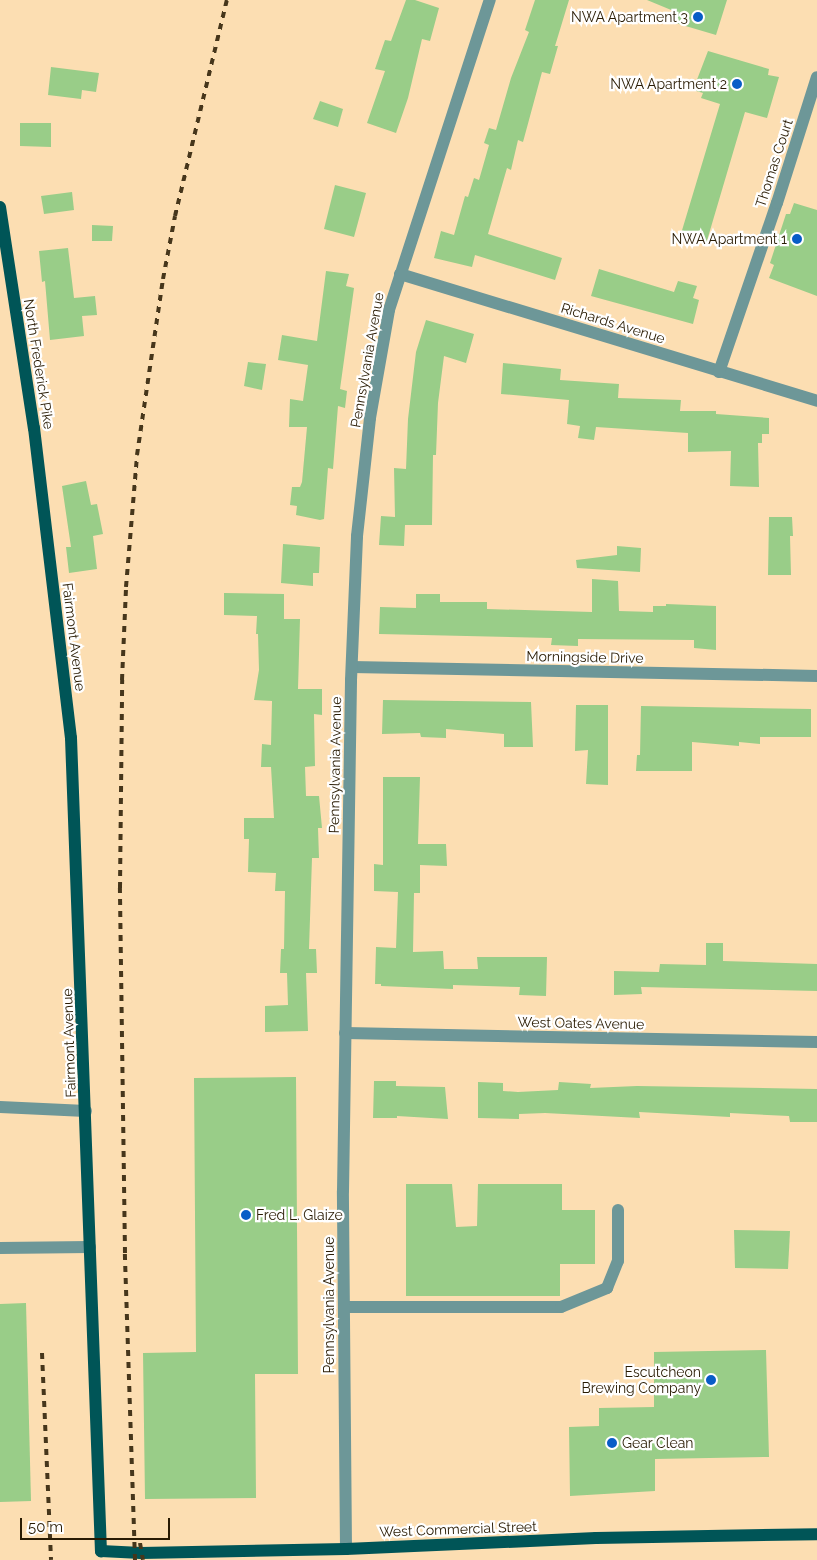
<!DOCTYPE html>
<style>
body{margin:0}
#map{position:relative;width:817px;height:1560px;overflow:hidden;background:#fcdeb2;font-family:Raleway,sans-serif}
div>[style]{position:absolute}
.building>*{inset:0;background:#99cd88}
.minor>*{height:12px;margin:-6px;padding:0 6px;transform-origin:6px;border-radius:6px;background:#6d9798}
.major>*{height:12px;margin:-6px;padding:0 6px;transform-origin:6px;border-radius:6px;background:#005557}
.rail>*{height:4px;margin-top:-2px;transform-origin:0;background:repeating-linear-gradient(90deg,#46361b 0 6px,transparent 0 12px)}
.dots>*{width:14px;height:14px;translate:-50% -50%;box-sizing:border-box;border:2px solid #fff;border-radius:50%}
span{translate:-50% -50%;white-space:nowrap;text-align:center;line-height:1.15;-webkit-text-stroke:4.5px #fff;paint-order:stroke}
.poi-label{font-size:14px;color:#291b03}
.right{translate:-100% -50%;text-align:right}
.left{translate:0 -50%;text-align:left}
.street-label{font-size:14px;color:#291b03}
.scale{position:absolute;left:20px;top:1518px;width:150px;height:22px;box-sizing:border-box;border:2px solid #291b03;border-top:0;padding-left:6px;font-size:15px;line-height:18px;white-space:nowrap;color:#291b03;-webkit-text-stroke:4px #fff;paint-order:stroke}
</style>
<div id="map">
<div class="building">
<div style="clip-path:polygon(406px 0,415px 0,439px 8px,430px 41px,422px 39px,408px 98px,396px 133px,367px 123px,385px 71px,375px 69px,385px 40px,391px 41px)"></div>
<div style="clip-path:polygon(535px 0,569px 0,555px 46px,558px 46px,550px 74px,542px 72px,523px 142px,518px 140px,511px 170px,507px 168px,488px 234px,562px 258px,555px 280px,475px 255px,472px 267px,434px 258px,441px 231px,454px 235px,465px 196px,468px 197px,474px 178px,479px 180px,489px 145px,484px 143px,489px 128px,496px 130px,511px 78px,529px 32px,525px 30px)"></div>
<div style="clip-path:polygon(647px 0,727px 0,716px 35px,672px 22px,676px 12px)"></div>
<div style="clip-path:polygon(708px 51px,769px 69px,768px 75px,779px 77px,767px 118px,745px 112px,706px 244px,680px 237px,720px 104px,701px 98px,703px 93px,693px 90px)"></div>
<div style="clip-path:polygon(51px 67px,99px 73px,96px 92px,82px 90px,81px 99px,48px 95px)"></div>
<div style="clip-path:polygon(320px 101px,343px 109px,338px 127px,313px 119px)"></div>
<div style="clip-path:polygon(20px 123px,51px 123px,51px 147px,20px 146px)"></div>
<div style="clip-path:polygon(335px 185px,366px 193px,354px 237px,324px 229px)"></div>
<div style="clip-path:polygon(72px 192px,74px 210px,44px 214px,41px 196px)"></div>
<div style="clip-path:polygon(794px 203px,817px 210px,817px 296px,769px 278px,774px 265px,770px 263px,786px 214px,790px 214px)"></div>
<div style="clip-path:polygon(92px 225px,113px 226px,112px 241px,92px 241px)"></div>
<div style="clip-path:polygon(68px 248px,74px 298px,95px 296px,97px 315px,82px 316px,84px 336px,50px 340px,45px 281px,42px 282px,39px 251px)"></div>
<div style="clip-path:polygon(599px 269px,674px 292px,678px 281px,697px 286px,693px 298px,699px 300px,693px 324px,591px 296px)"></div>
<div style="clip-path:polygon(326px 271px,349px 274px,346px 286px,354px 288px,340px 389px,347px 391px,345px 408px,338px 406px,333px 469px,328px 468px,324px 519px,320px 520px,296px 515px,297px 506px,290px 505px,292px 487px,300px 487px,302px 482px,307px 427px,289px 427px,290px 399px,303px 401px,308px 365px,278px 360px,282px 335px,317px 341px)"></div>
<div style="clip-path:polygon(426px 320px,474px 334px,466px 363px,444px 356px,438px 403px,436px 455px,433px 455px,432px 525px,405px 525px,404px 546px,379px 545px,381px 516px,395px 517px,394px 468px,406px 469px,408px 419px,416px 352px)"></div>
<div style="clip-path:polygon(248px 362px,266px 364px,262px 390px,244px 386px)"></div>
<div style="clip-path:polygon(503px 363px,561px 369px,560px 380px,619px 384px,618px 398px,681px 400px,680px 411px,716px 411px,716px 414px,769px 418px,769px 434px,762px 434px,762px 443px,758px 443px,759px 487px,730px 486px,731px 451px,688px 452px,688px 433px,596px 427px,594px 440px,578px 438px,580px 426px,567px 424px,569px 400px,501px 394px)"></div>
<div style="clip-path:polygon(86px 481px,91px 505px,97px 504px,103px 534px,93px 536px,97px 569px,69px 573px,66px 547px,71px 547px,62px 486px)"></div>
<div style="clip-path:polygon(769px 517px,792px 517px,793px 536px,790px 536px,791px 575px,768px 575px)"></div>
<div style="clip-path:polygon(283px 544px,320px 547px,319px 573px,313px 573px,313px 586px,281px 583px)"></div>
<div style="clip-path:polygon(617px 546px,641px 548px,640px 572px,577px 568px,576px 560px,617px 555px)"></div>
<div style="clip-path:polygon(592px 579px,618px 581px,619px 611px,653px 612px,653px 606px,666px 606px,666px 604px,716px 606px,716px 650px,694px 648px,694px 640px,578px 639px,578px 646px,551px 645px,552px 638px,379px 634px,380px 607px,416px 608px,416px 594px,440px 594px,440px 602px,487px 602px,487px 609px,592px 612px)"></div>
<div style="clip-path:polygon(224px 593px,284px 594px,284px 619px,300px 619px,298px 689px,322px 689px,322px 715px,314px 714px,315px 766px,305px 767px,306px 796px,319px 796px,322px 828px,318px 828px,319px 858px,312px 858px,309px 949px,316px 949px,317px 973px,306px 973px,308px 1031px,265px 1032px,265px 1006px,288px 1005px,287px 973px,280px 973px,281px 949px,284px 949px,285px 891px,275px 891px,276px 873px,248px 872px,249px 839px,244px 839px,244px 818px,274px 818px,271px 767px,261px 767px,262px 744px,271px 745px,272px 701px,254px 700px,259px 670px,258px 634px,256px 634px,257px 616px,224px 615px)"></div>
<div style="clip-path:polygon(383px 700px,531px 702px,533px 747px,504px 747px,504px 734px,446px 729px,446px 738px,421px 737px,420px 733px,382px 734px)"></div>
<div style="clip-path:polygon(576px 705px,608px 705px,608px 785px,586px 784px,588px 750px,575px 751px)"></div>
<div style="clip-path:polygon(641px 706px,811px 709px,811px 737px,760px 737px,760px 744px,739px 742px,739px 746px,692px 742px,692px 771px,636px 771px,637px 755px,640px 755px)"></div>
<div style="clip-path:polygon(383px 777px,420px 777px,418px 844px,446px 844px,447px 866px,420px 865px,420px 893px,414px 893px,413px 952px,443px 951px,444px 969px,478px 969px,477px 957px,547px 957px,546px 996px,519px 995px,520px 987px,453px 985px,453px 989px,381px 986px,381px 984px,375px 984px,376px 947px,396px 948px,398px 892px,374px 891px,374px 864px,383px 865px)"></div>
<div style="clip-path:polygon(706px 943px,723px 943px,723px 961px,817px 964px,817px 991px,641px 987px,642px 994px,614px 995px,614px 971px,659px 972px,660px 964px,706px 965px)"></div>
<div style="clip-path:polygon(296px 1077px,298px 1374px,255px 1374px,256px 1498px,145px 1499px,143px 1353px,196px 1352px,194px 1078px)"></div>
<div style="clip-path:polygon(374px 1081px,396px 1081px,396px 1086px,445px 1087px,448px 1119px,397px 1116px,397px 1118px,373px 1118px)"></div>
<div style="clip-path:polygon(478px 1082px,503px 1083px,503px 1091px,518px 1092px,558px 1090px,559px 1082px,591px 1084px,590px 1088px,637px 1086px,817px 1089px,817px 1122px,790px 1122px,789px 1116px,730px 1113px,730px 1117px,639px 1112px,640px 1118px,545px 1113px,519px 1114px,519px 1119px,478px 1118px)"></div>
<div style="clip-path:polygon(406px 1184px,452px 1184px,456px 1227px,477px 1226px,478px 1184px,562px 1184px,562px 1210px,595px 1210px,595px 1264px,560px 1264px,560px 1296px,406px 1296px)"></div>
<div style="clip-path:polygon(734px 1230px,790px 1231px,788px 1269px,735px 1268px)"></div>
<div style="clip-path:polygon(26px 1303px,31px 1501px,0 1502px,0 1304px)"></div>
<div style="clip-path:polygon(766px 1350px,769px 1457px,655px 1459px,655px 1491px,570px 1496px,569px 1427px,599px 1426px,599px 1408px,654px 1407px,654px 1352px)"></div>
</div>
<div class="minor">
<div style="left:400px;top:274px;width:436px;rotate:16.9deg"></div>
<div style="left:719px;top:372px;width:179px;rotate:-71.1deg"></div>
<div style="left:777px;top:203px;width:132px;rotate:-72.4deg"></div>
<div style="left:352px;top:667px;width:465px;rotate:1.1deg"></div>
<div style="left:345px;top:1033px;width:472px;rotate:1.1deg"></div>
<div style="left:0;top:1107px;width:86px;rotate:2.7deg"></div>
<div style="left:0;top:1248px;width:90px;rotate:-0.6deg"></div>
<div style="left:344px;top:1307px;width:217px"></div>
<div style="left:561px;top:1307px;width:50px;rotate:-22.4deg"></div>
<div style="left:607px;top:1288px;width:29px;rotate:-68deg"></div>
<div style="left:618px;top:1261px;width:51px;rotate:-90deg"></div>
<div style="left:346px;top:1549px;width:358px;rotate:-90.5deg"></div>
<div style="left:343px;top:1191px;width:511px;rotate:-89.1deg"></div>
<div style="left:351px;top:680px;width:144px;rotate:-87.6deg"></div>
<div style="left:357px;top:536px;width:119px;rotate:-83.7deg"></div>
<div style="left:370px;top:418px;width:110px;rotate:-80deg"></div>
<div style="left:389px;top:310px;width:326px;rotate:-72deg"></div>
</div>
<div class="major">
<div style="left:0;top:207px;width:224px;rotate:81.3deg"></div>
<div style="left:34px;top:428px;width:312px;rotate:83.2deg"></div>
<div style="left:71px;top:738px;width:814px;rotate:87.89deg"></div>
<div style="left:101px;top:1551px;width:40px;rotate:2.9deg"></div>
<div style="left:141px;top:1553px;width:205px;rotate:-1.1deg"></div>
<div style="left:346px;top:1549px;width:250px;rotate:-2.5deg"></div>
<div style="left:596px;top:1538px;width:221px;rotate:-1deg"></div>
</div>
<div class="rail">
<div style="left:42px;top:1353px;width:207px;rotate:87.5deg"></div>
<div style="left:140px;top:1543px;width:17px;rotate:80deg"></div>
<div style="left:135px;top:1560px;width:307px;rotate:-91.9deg"></div>
<div style="left:125px;top:1253px;width:365px;rotate:-90.8deg"></div>
<div style="left:120px;top:888px;width:208px;rotate:-89.4deg"></div>
<div style="left:122px;top:680px;width:93px;rotate:-87.5deg"></div>
<div style="left:126px;top:587px;width:132px;rotate:-85.2deg"></div>
<div style="left:137px;top:455px;width:178px;rotate:-81.6deg"></div>
<div style="left:163px;top:279px;width:64px;rotate:-79.2deg"></div>
<div style="left:175px;top:216px;width:222px;rotate:-76.5deg"></div>
</div>
<div class="dots">
<div style="left:698px;top:17px;background:#085dc7"></div>
<div style="left:737px;top:84px;background:#085dc7"></div>
<div style="left:797px;top:239px;background:#085dc7"></div>
<div style="left:246px;top:1215px;background:#085dc7"></div>
<div style="left:711px;top:1380px;background:#085dc7"></div>
<div style="left:612px;top:1443px;background:#085dc7"></div>
</div>
<div class="poi-label">
<span class="right" style="left:688px;top:17px">NWA Apartment 3</span>
<span class="right" style="left:727px;top:84px">NWA Apartment 2</span>
<span class="right" style="left:787px;top:239px">NWA Apartment 1</span>
<span class="left" style="left:256px;top:1215px">Fred L. Glaize</span>
<span class="right" style="left:701px;top:1380px">Escutcheon<br>Brewing Company</span>
<span class="left" style="left:622px;top:1443px">Gear Clean</span>
</div>
<div class="street-label">
<span style="left:774px;top:163px;rotate:-72deg">Thomas Court</span>
<span style="left:613px;top:323px;rotate:17deg">Richards Avenue</span>
<span style="left:367px;top:360px;rotate:-80deg">Pennsylvania Avenue</span>
<span style="left:39px;top:364px;rotate:81deg">North Frederick Pike</span>
<span style="left:74px;top:637px;rotate:83deg">Fairmont Avenue</span>
<span style="left:585px;top:657px;rotate:1deg">Morningside Drive</span>
<span style="left:335px;top:765px;rotate:-89deg">Pennsylvania Avenue</span>
<span style="left:581px;top:1023px;rotate:1deg">West Oates Avenue</span>
<span style="left:69px;top:1043px;rotate:-92deg">Fairmont Avenue</span>
<span style="left:329px;top:1305px;rotate:-90deg">Pennsylvania Avenue</span>
<span style="left:458px;top:1529px;rotate:-2deg">West Commercial Street</span>
</div>
<div class="scale">50 m</div>
</div>
